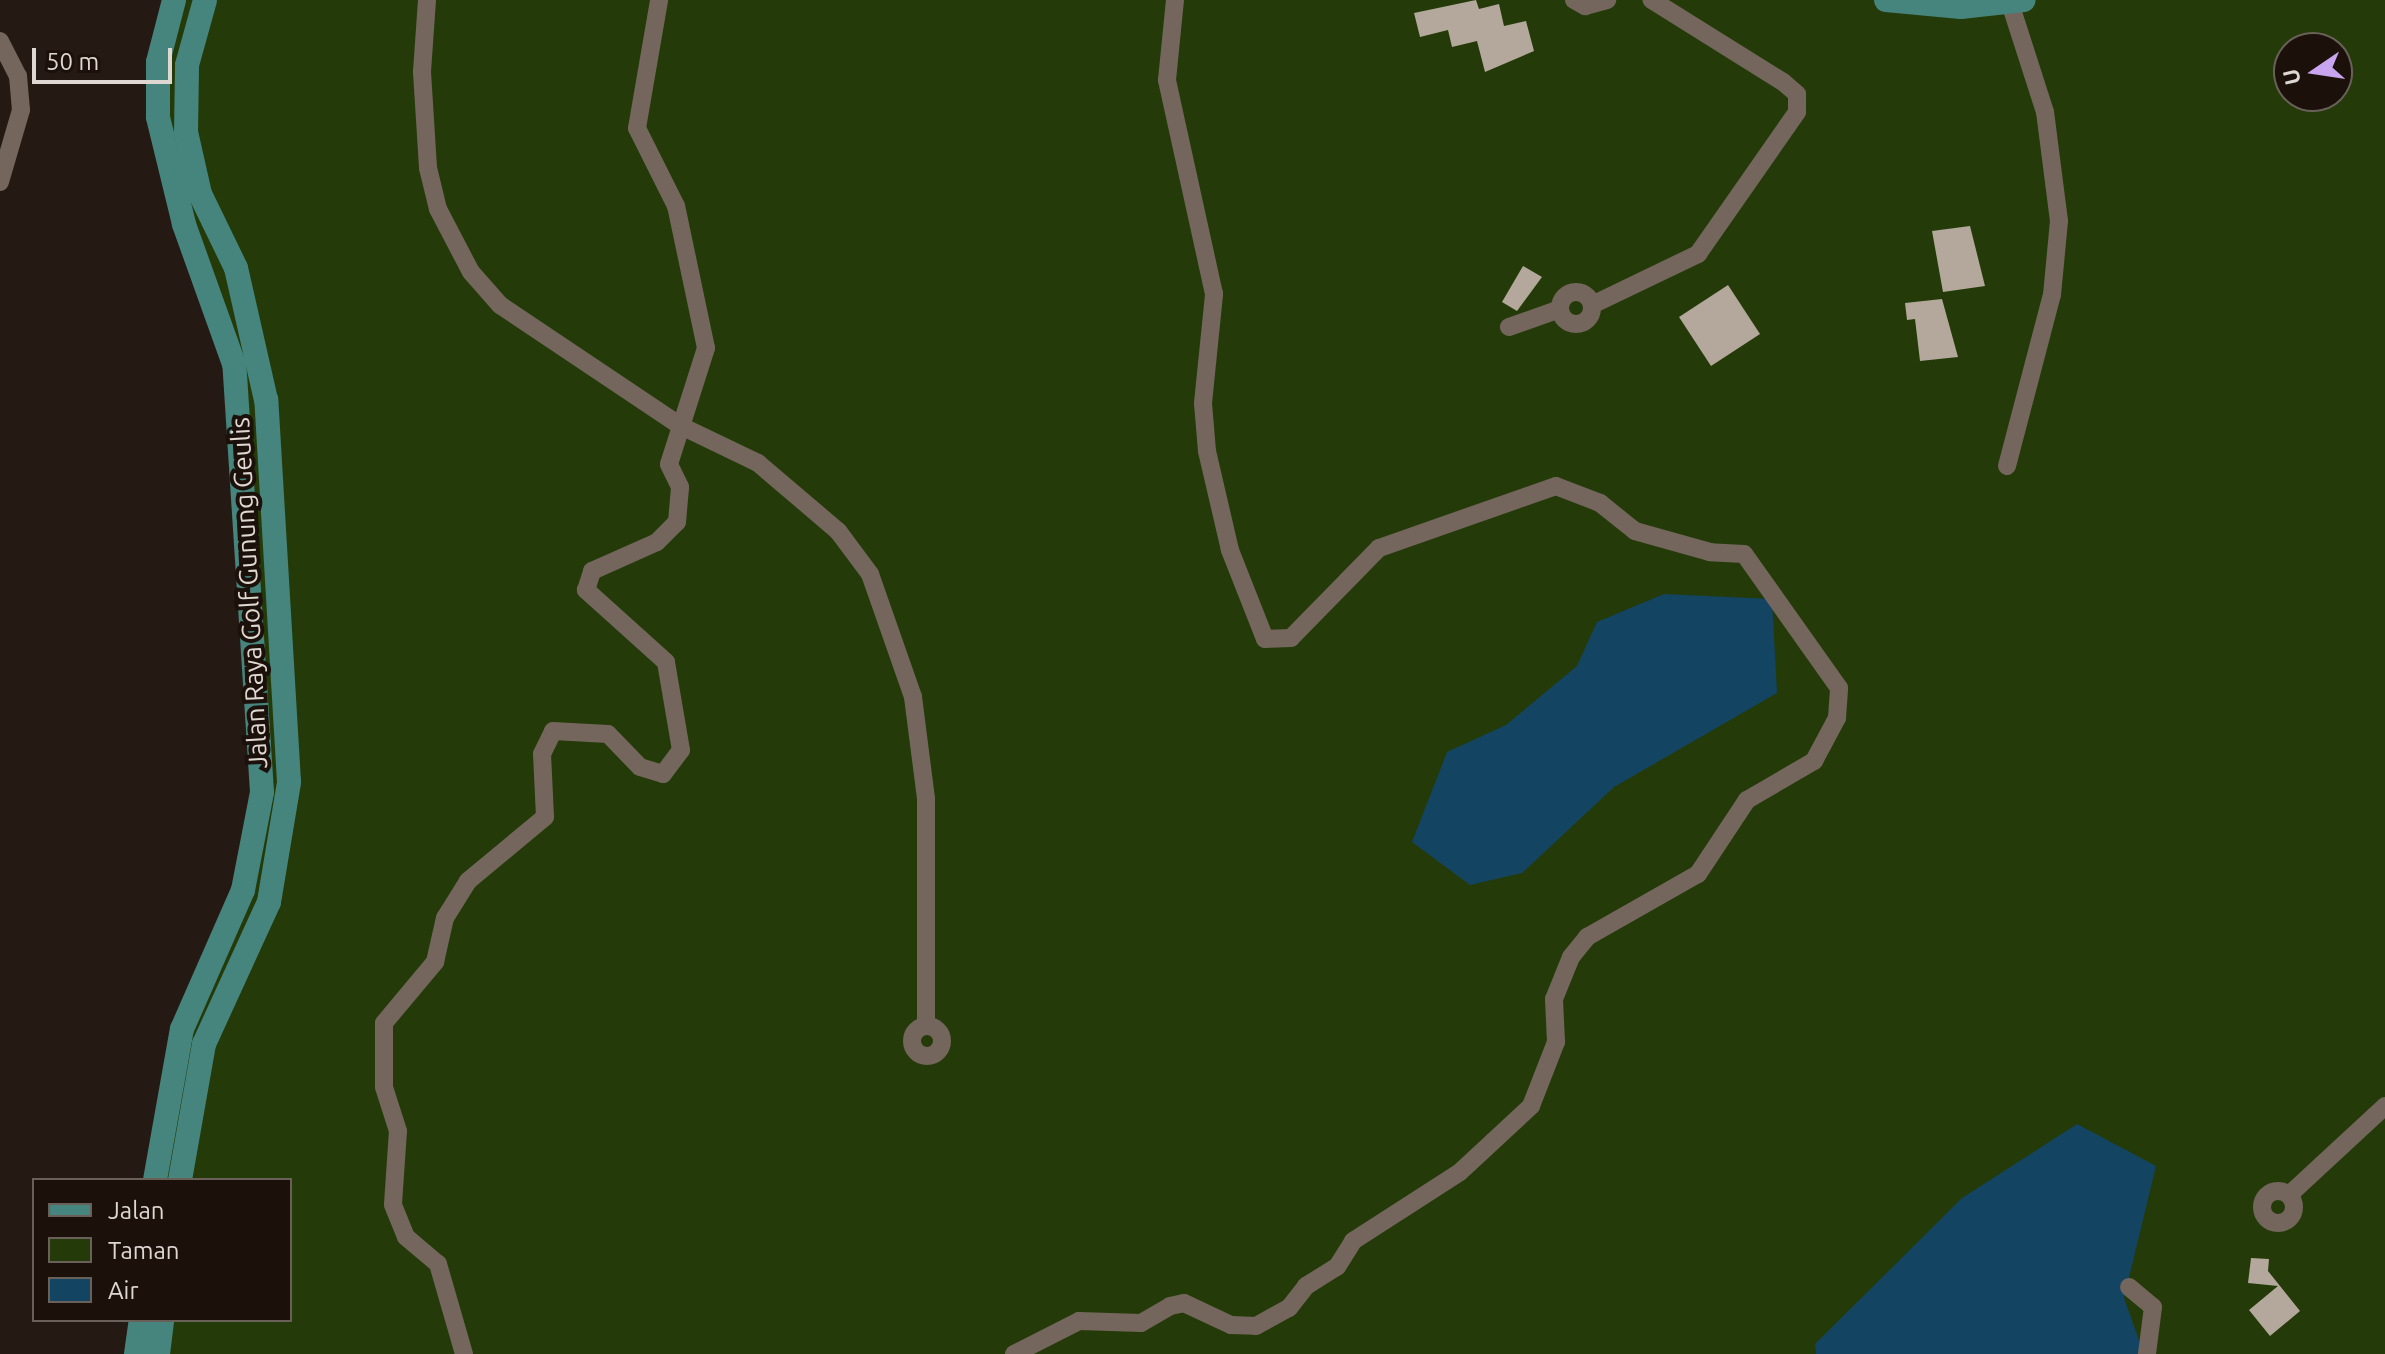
<!DOCTYPE html>
<style>
body{margin:0}
#map{position:relative;width:2385px;height:1354px;overflow:hidden;background:#251a13;font-family:Ubuntu,sans-serif}
div>[style]{position:absolute}
.green>*{inset:0;background:#243b09}
.water>*{inset:0;background:#134461}
.building>*{inset:0;background:#b3a89b}
.minor>*{height:18px;margin:-9px;padding:0 9px;transform-origin:9px;border-radius:9px;background:#74665d}
.minor>.ring{margin:-9px;padding:0;box-sizing:content-box;background:none;border:18px solid #74665d;border-radius:50%}
.major>*{height:24px;margin:-12px;padding:0 12px;transform-origin:12px;border-radius:12px;background:#46857d}
span{translate:-50% -50%;white-space:nowrap;text-align:center;line-height:1.15;-webkit-text-stroke:8px #1b110a;paint-order:stroke}
.street-label{font-size:26px;color:#dfd7d2}
.legend{position:absolute;left:32px;top:1178px;width:260px;height:144px;box-sizing:border-box;background:#1b110a;border:2px solid #69605a;margin:0;padding:10px 14px;list-style:none;font-size:24px;color:#dfd7d2}
.legend li{display:flex;align-items:center;gap:16px;height:40px}
.legend b{width:40px;border:2px solid #69605a}
.north{position:absolute;left:2273px;top:32px;width:80px;height:80px;box-sizing:border-box;background:#1b110a;border:2px solid #69605a;border-radius:50%;rotate:257deg;font-size:22px;font-weight:700;line-height:32px;text-align:center;color:#dfd7d2}
.north::after{content:'';display:block;margin:auto;width:28px;height:36px;background:#c8a5ee;clip-path:polygon(50% 0,100% 100%,50% 72%,0 100%)}
.scale{position:absolute;left:32px;top:48px;width:140px;height:36px;box-sizing:border-box;border:4px solid #dfd7d2;border-top:0;padding-left:10px;font-size:24px;line-height:28px;white-space:nowrap;color:#dfd7d2;-webkit-text-stroke:6px #1b110a;paint-order:stroke}
</style>
<div id="map">
<div class="green">
<div style="clip-path:polygon(evenodd,174px 0,2385px 0,2385px 1354px,135px 1354px,139px 1320px,290px 1320px,290px 1180px,155px 1180px,166px 1087px,257px 838px,244px 429px,158px 117px,174px 0,2289px 48px,2337px 48px,2337px 96px,2289px 96px,2289px 48px)"></div>
</div>
<div class="water">
<div style="clip-path:polygon(1664px 594px,1772px 599px,1777px 693px,1614px 787px,1522px 873px,1470px 885px,1412px 842px,1447px 752px,1506px 725px,1577px 666px,1597px 622px)"></div>
<div style="clip-path:polygon(2077px 1124px,2156px 1166px,2124px 1298px,2144px 1354px,1816px 1354px,1815px 1344px,1962px 1198px)"></div>
</div>
<div class="building">
<div style="clip-path:polygon(1476px 0,1479px 9px,1499px 4px,1504px 26px,1526px 21px,1534px 51px,1485px 72px,1477px 41px,1452px 47px,1448px 30px,1420px 37px,1414px 13px)"></div>
<div style="clip-path:polygon(1970px 226px,1985px 286px,1943px 292px,1932px 231px)"></div>
<div style="clip-path:polygon(1523px 266px,1542px 277px,1517px 311px,1502px 302px)"></div>
<div style="clip-path:polygon(1728px 285px,1760px 334px,1711px 366px,1679px 317px)"></div>
<div style="clip-path:polygon(1942px 299px,1958px 357px,1920px 361px,1915px 319px,1907px 320px,1905px 303px)"></div>
<div style="clip-path:polygon(2251px 1258px,2269px 1259px,2268px 1271px,2300px 1311px,2270px 1336px,2249px 1310px,2278px 1286px,2248px 1283px)"></div>
</div>
<div class="minor">
<div style="left:427px;top:0;width:72px;rotate:94deg"></div>
<div style="left:422px;top:72px;width:96px;rotate:86.4deg"></div>
<div style="left:428px;top:168px;width:42px;rotate:76.3deg"></div>
<div style="left:438px;top:209px;width:71px;rotate:62.4deg"></div>
<div style="left:471px;top:272px;width:44px;rotate:48.7deg"></div>
<div style="left:500px;top:305px;width:216px;rotate:33.8deg"></div>
<div style="left:679px;top:425px;width:88px;rotate:25.7deg"></div>
<div style="left:758px;top:463px;width:105px;rotate:40.4deg"></div>
<div style="left:838px;top:531px;width:54px;rotate:53.3deg"></div>
<div style="left:870px;top:574px;width:130px;rotate:70.7deg"></div>
<div style="left:913px;top:697px;width:103px;rotate:82.7deg"></div>
<div style="left:926px;top:799px;width:226px;rotate:90deg"></div>
<div style="left:1574px;top:0;width:13px;rotate:29deg"></div>
<div style="left:1585px;top:6px;width:23px;rotate:-15deg"></div>
<div style="left:0;top:41px;width:39px;rotate:63deg"></div>
<div style="left:18px;top:76px;width:34px;rotate:85deg"></div>
<div style="left:21px;top:110px;width:75px;rotate:106.3deg"></div>
<div class="ring" style="left:1560px;top:292px;width:14px;height:14px"></div>
<div style="left:1592px;top:305px;width:118px;rotate:-25.7deg"></div>
<div style="left:1698px;top:254px;width:173px;rotate:-55.1deg"></div>
<div style="left:1797px;top:112px;width:18px;rotate:-90deg"></div>
<div style="left:1797px;top:94px;width:18px;rotate:-139deg"></div>
<div style="left:1783px;top:82px;width:155px;rotate:-148deg"></div>
<div style="left:1509px;top:327px;width:54px;rotate:-19.4deg"></div>
<div style="left:2007px;top:466px;width:177px;rotate:-75.3deg"></div>
<div style="left:2052px;top:295px;width:74px;rotate:-84.6deg"></div>
<div style="left:2059px;top:221px;width:110px;rotate:-97.3deg"></div>
<div style="left:2045px;top:112px;width:118px;rotate:-107.8deg"></div>
<div class="ring" style="left:912px;top:1026px;width:12px;height:12px"></div>
<div class="ring" style="left:2262px;top:1191px;width:14px;height:14px"></div>
<div style="left:2289px;top:1195px;width:131px;rotate:-42.8deg"></div>
<div style="left:2129px;top:1287px;width:31px;rotate:40deg"></div>
<div style="left:2153px;top:1307px;width:47px;rotate:97.3deg"></div>
<div style="left:464px;top:1354px;width:94px;rotate:-106.1deg"></div>
<div style="left:438px;top:1264px;width:42px;rotate:-139.8deg"></div>
<div style="left:406px;top:1237px;width:35px;rotate:-112deg"></div>
<div style="left:393px;top:1204px;width:73px;rotate:-86.1deg"></div>
<div style="left:398px;top:1131px;width:46px;rotate:-107.7deg"></div>
<div style="left:384px;top:1087px;width:64px;rotate:-90deg"></div>
<div style="left:384px;top:1023px;width:80px;rotate:-50.1deg"></div>
<div style="left:435px;top:962px;width:45px;rotate:-77.2deg"></div>
<div style="left:445px;top:918px;width:44px;rotate:-58.1deg"></div>
<div style="left:468px;top:881px;width:100px;rotate:-39.7deg"></div>
<div style="left:545px;top:817px;width:63px;rotate:-92.7deg"></div>
<div style="left:542px;top:754px;width:25px;rotate:-64deg"></div>
<div style="left:553px;top:731px;width:55px;rotate:3.1deg"></div>
<div style="left:608px;top:734px;width:46px;rotate:45.9deg"></div>
<div style="left:640px;top:767px;width:24px;rotate:17deg"></div>
<div style="left:663px;top:774px;width:30px;rotate:-53deg"></div>
<div style="left:681px;top:750px;width:89px;rotate:-99.7deg"></div>
<div style="left:666px;top:662px;width:108px;rotate:-138deg"></div>
<div style="left:586px;top:590px;width:20px;rotate:-72deg"></div>
<div style="left:592px;top:571px;width:71px;rotate:-24deg"></div>
<div style="left:657px;top:542px;width:28px;rotate:-45deg"></div>
<div style="left:677px;top:522px;width:35px;rotate:-85deg"></div>
<div style="left:680px;top:487px;width:25px;rotate:-116deg"></div>
<div style="left:669px;top:464px;width:122px;rotate:-72.3deg"></div>
<div style="left:706px;top:348px;width:145px;rotate:-101.9deg"></div>
<div style="left:676px;top:206px;width:87px;rotate:-116.6deg"></div>
<div style="left:637px;top:128px;width:130px;rotate:-80.2deg"></div>
<div style="left:1014px;top:1354px;width:73px;rotate:-26.9deg"></div>
<div style="left:1079px;top:1321px;width:62px;rotate:1.8deg"></div>
<div style="left:1141px;top:1323px;width:34px;rotate:-30deg"></div>
<div style="left:1170px;top:1306px;width:14px;rotate:-12deg"></div>
<div style="left:1184px;top:1303px;width:52px;rotate:25.1deg"></div>
<div style="left:1231px;top:1325px;width:25px;rotate:2deg"></div>
<div style="left:1256px;top:1326px;width:38px;rotate:-29deg"></div>
<div style="left:1289px;top:1308px;width:28px;rotate:-52deg"></div>
<div style="left:1306px;top:1286px;width:36px;rotate:-32deg"></div>
<div style="left:1337px;top:1267px;width:31px;rotate:-58deg"></div>
<div style="left:1353px;top:1241px;width:127px;rotate:-32.8deg"></div>
<div style="left:1460px;top:1172px;width:97px;rotate:-42.9deg"></div>
<div style="left:1531px;top:1106px;width:69px;rotate:-68.7deg"></div>
<div style="left:1556px;top:1042px;width:43px;rotate:-92.7deg"></div>
<div style="left:1554px;top:999px;width:45px;rotate:-68deg"></div>
<div style="left:1571px;top:957px;width:26px;rotate:-51deg"></div>
<div style="left:1587px;top:937px;width:128px;rotate:-29.6deg"></div>
<div style="left:1698px;top:874px;width:89px;rotate:-56.5deg"></div>
<div style="left:1747px;top:800px;width:78px;rotate:-30.2deg"></div>
<div style="left:1814px;top:761px;width:49px;rotate:-61.9deg"></div>
<div style="left:1837px;top:718px;width:30px;rotate:-86deg"></div>
<div style="left:1839px;top:688px;width:164px;rotate:-125.3deg"></div>
<div style="left:1744px;top:554px;width:34px;rotate:-177deg"></div>
<div style="left:1710px;top:552px;width:78px;rotate:-164.4deg"></div>
<div style="left:1635px;top:531px;width:45px;rotate:-141.3deg"></div>
<div style="left:1600px;top:503px;width:47px;rotate:-158.9deg"></div>
<div style="left:1556px;top:486px;width:188px;rotate:160.7deg"></div>
<div style="left:1379px;top:548px;width:126px;rotate:134.4deg"></div>
<div style="left:1291px;top:638px;width:26px;rotate:178deg"></div>
<div style="left:1265px;top:639px;width:96px;rotate:-111.5deg"></div>
<div style="left:1230px;top:550px;width:102px;rotate:-103.1deg"></div>
<div style="left:1207px;top:451px;width:48px;rotate:-94.8deg"></div>
<div style="left:1203px;top:403px;width:110px;rotate:-84.2deg"></div>
<div style="left:1214px;top:294px;width:219px;rotate:-102.4deg"></div>
<div style="left:1167px;top:80px;width:80px;rotate:-84.3deg"></div>
</div>
<div class="major">
<div style="left:1886px;top:0;width:75px;rotate:5.3deg"></div>
<div style="left:1961px;top:7px;width:63px;rotate:-6.3deg"></div>
<div style="left:155px;top:1180px;width:153px;rotate:-79.9deg"></div>
<div style="left:182px;top:1029px;width:152px;rotate:-66.3deg"></div>
<div style="left:243px;top:890px;width:100px;rotate:-79deg"></div>
<div style="left:262px;top:792px;width:429px;rotate:-93.7deg"></div>
<div style="left:234px;top:364px;width:149px;rotate:-109.7deg"></div>
<div style="left:184px;top:224px;width:110px;rotate:-103.7deg"></div>
<div style="left:158px;top:117px;width:55px;rotate:-90deg"></div>
<div style="left:158px;top:62px;width:64px;rotate:-75.5deg"></div>
<div style="left:180px;top:1180px;width:138px;rotate:-80deg"></div>
<div style="left:204px;top:1044px;width:156px;rotate:-65.4deg"></div>
<div style="left:269px;top:902px;width:122px;rotate:-80.5deg"></div>
<div style="left:289px;top:782px;width:383px;rotate:-93.4deg"></div>
<div style="left:266px;top:400px;width:135px;rotate:-102.8deg"></div>
<div style="left:236px;top:268px;width:82px;rotate:-115.9deg"></div>
<div style="left:200px;top:194px;width:64px;rotate:-102.7deg"></div>
<div style="left:186px;top:132px;width:67px;rotate:-89.1deg"></div>
<div style="left:187px;top:65px;width:67px;rotate:-74.5deg"></div>
<div style="left:136px;top:1354px;width:34px;rotate:-82deg"></div>
<div style="left:158px;top:1354px;width:34px;rotate:-83deg"></div>
</div>
<div class="street-label">
<span style="left:249px;top:593px;rotate:-93deg">Jalan Raya Golf Gunung Geulis</span>
</div>
<ul class="legend">
<li><b style="height:10px;background:#46857d"></b>Jalan</li>
<li><b style="height:22px;background:#243b09"></b>Taman</li>
<li><b style="height:22px;background:#134461"></b>Air</li>
</ul>
<div class="north">U</div>
<div class="scale">50 m</div>
</div>
